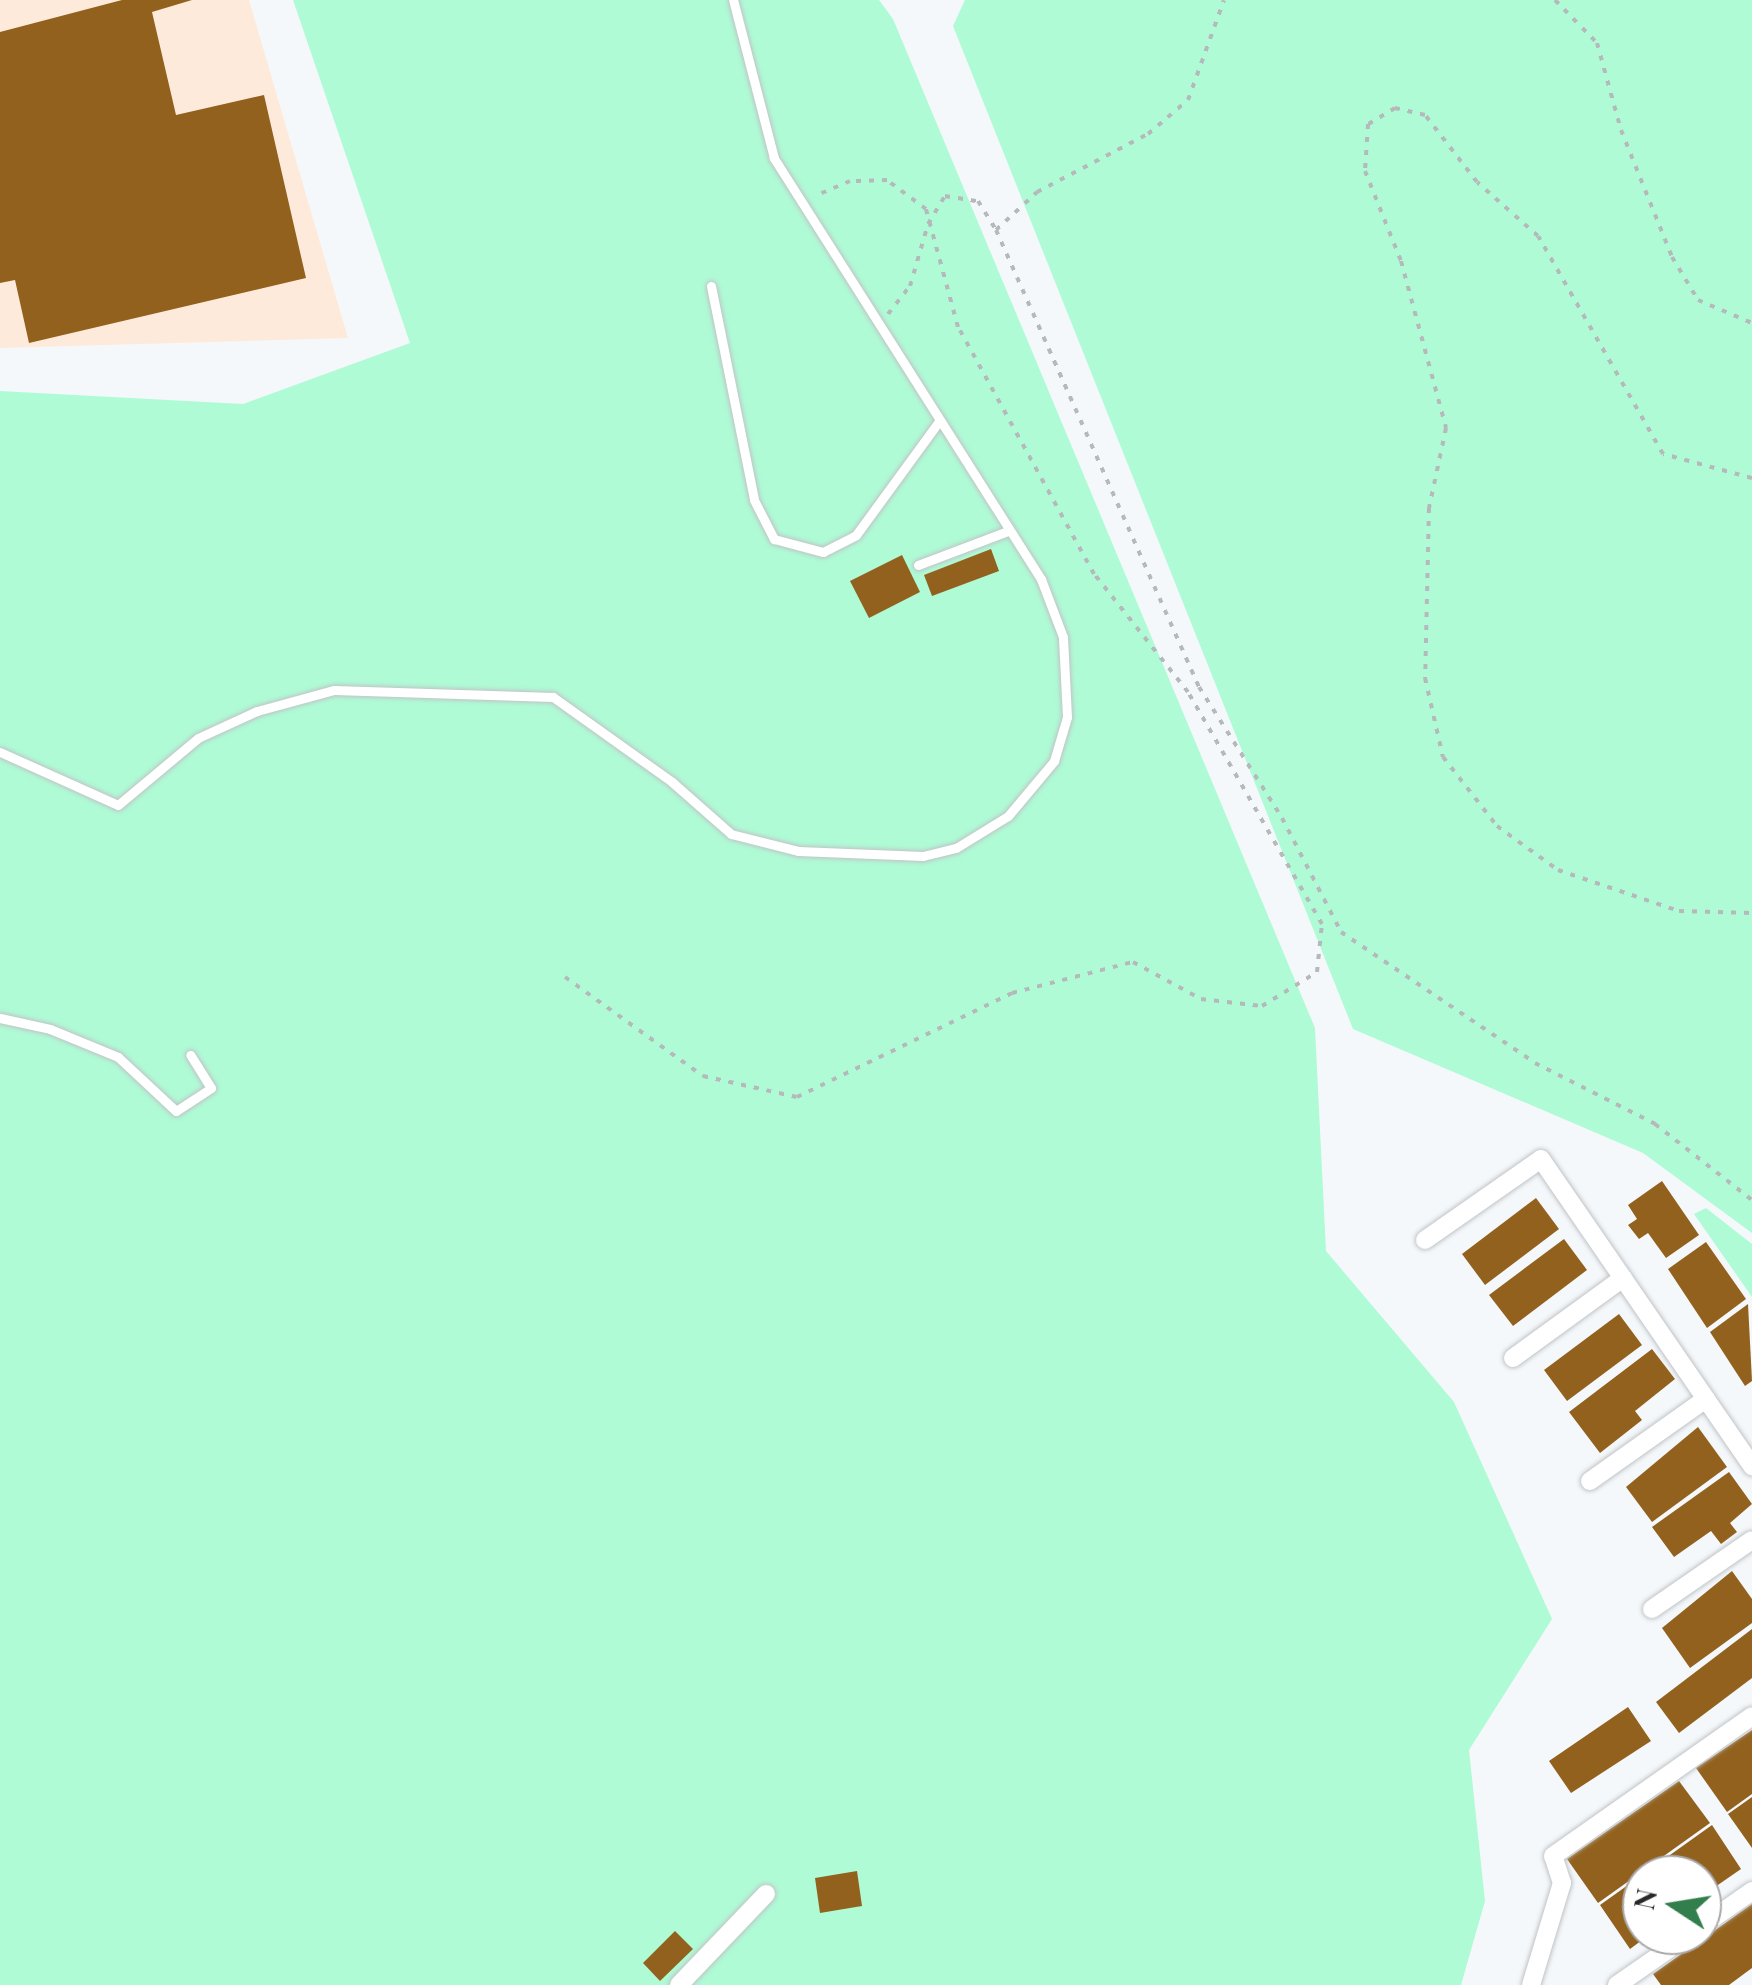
<!DOCTYPE html>
<style>
body{margin:0}
#map{position:relative;width:1752px;height:1985px;overflow:hidden;background:#f5f8fb;font-family:"Playfair Display",serif}
div>[style]{position:absolute}
.commercial>*{inset:0;background:#feeadb}
.green>*{inset:0;background:#affbd6}
.building>*{inset:0;background:#92611d}
.path>*{height:4px;margin-top:-2px;transform-origin:0;background:repeating-linear-gradient(90deg,#b6b9bb 0 5px,transparent 0 13px)}
.roads{filter:drop-shadow(0 0 2px #c0c4c6) drop-shadow(0 0 2px #c0c4c6)}
.lane>*{height:9px;margin:-4.5px;padding:0 4.5px;transform-origin:4.5px;border-radius:4.5px;background:#fff}
.street>*{height:18px;margin:-9px;padding:0 9px;transform-origin:9px;border-radius:9px;background:#fff}
span{translate:-50% -50%;white-space:nowrap;text-align:center;line-height:1.15;-webkit-text-stroke:10px #fff;paint-order:stroke}
.north{position:absolute;left:1622px;top:1855px;width:100px;height:100px;box-sizing:border-box;background:#fff;border:2px solid #a9a9aa;border-radius:50%;rotate:282deg;font-size:28px;font-weight:700;line-height:40px;text-align:center;color:#28292a}
.north::after{content:'';display:block;margin:auto;width:35px;height:45px;background:#327e4c;clip-path:polygon(50% 0,100% 100%,50% 72%,0 100%)}
</style>
<div id="map">
<div class="commercial">
<div style="clip-path:polygon(0 0,249px 0,348px 338px,0 348px)"></div>
</div>
<div class="green">
<div style="clip-path:polygon(293px 0,879px 0,893px 19px,1315px 1028px,1326px 1251px,1454px 1402px,1552px 1619px,1469px 1750px,1485px 1901px,1461px 1985px,0 1985px,0 391px,243px 404px,410px 343px)"></div>
<div style="clip-path:polygon(965px 0,1752px 0,1752px 1233px,1643px 1153px,1353px 1029px,953px 26px)"></div>
<div style="clip-path:polygon(1706px 1208px,1752px 1244px,1752px 1297px,1694px 1214px)"></div>
</div>
<div class="building">
<div style="clip-path:polygon(122px 0,192px 0,152px 12px,176px 115px,264px 95px,306px 278px,29px 343px,15px 280px,0 283px,0 32px)"></div>
<div style="clip-path:polygon(991px 549px,999px 571px,932px 596px,924px 575px)"></div>
<div style="clip-path:polygon(902px 555px,920px 592px,869px 618px,850px 581px)"></div>
<div style="clip-path:polygon(1662px 1181px,1699px 1235px,1666px 1258px,1648px 1233px,1639px 1239px,1628px 1225px,1637px 1219px,1628px 1205px)"></div>
<div style="clip-path:polygon(1536px 1198px,1559px 1229px,1485px 1285px,1462px 1254px)"></div>
<div style="clip-path:polygon(1564px 1239px,1587px 1270px,1513px 1326px,1489px 1295px)"></div>
<div style="clip-path:polygon(1706px 1242px,1746px 1299px,1707px 1328px,1668px 1269px)"></div>
<div style="clip-path:polygon(1748px 1304px,1752px 1381px,1745px 1386px,1710px 1332px)"></div>
<div style="clip-path:polygon(1619px 1314px,1642px 1345px,1567px 1401px,1544px 1370px)"></div>
<div style="clip-path:polygon(1652px 1349px,1675px 1379px,1635px 1411px,1642px 1420px,1600px 1453px,1569px 1412px)"></div>
<div style="clip-path:polygon(1698px 1427px,1727px 1467px,1652px 1522px,1626px 1487px)"></div>
<div style="clip-path:polygon(1729px 1472px,1752px 1504px,1730px 1523px,1737px 1532px,1721px 1544px,1711px 1531px,1674px 1557px,1652px 1527px)"></div>
<div style="clip-path:polygon(1732px 1571px,1752px 1599px,1752px 1623px,1690px 1668px,1662px 1628px)"></div>
<div style="clip-path:polygon(1752px 1629px,1752px 1678px,1679px 1733px,1656px 1702px)"></div>
<div style="clip-path:polygon(1628px 1707px,1651px 1741px,1571px 1793px,1549px 1761px)"></div>
<div style="clip-path:polygon(1752px 1730px,1752px 1794px,1727px 1812px,1696px 1768px)"></div>
<div style="clip-path:polygon(1679px 1781px,1710px 1823px,1598px 1903px,1567px 1859px)"></div>
<div style="clip-path:polygon(1752px 1797px,1752px 1848px,1728px 1814px)"></div>
<div style="clip-path:polygon(1712px 1825px,1741px 1869px,1702px 1896px,1702px 1875px,1642px 1875px,1642px 1935px,1649px 1935px,1630px 1949px,1600px 1905px)"></div>
<div style="clip-path:polygon(857px 1871px,862px 1906px,820px 1913px,815px 1878px)"></div>
<div style="clip-path:polygon(1752px 1904px,1752px 1968px,1729px 1985px,1661px 1985px,1653px 1974px)"></div>
<div style="clip-path:polygon(675px 1931px,693px 1949px,660px 1981px,643px 1963px)"></div>
</div>
<div class="path">
<div style="left:1555px;top:0;width:60px;rotate:45.7deg"></div>
<div style="left:1597px;top:43px;width:90px;rotate:74.6deg"></div>
<div style="left:1621px;top:130px;width:137px;rotate:68.1deg"></div>
<div style="left:1672px;top:257px;width:50px;rotate:58.8deg"></div>
<div style="left:1698px;top:300px;width:59px;rotate:23.1deg"></div>
<div style="left:996px;top:230px;width:500px;rotate:66.05deg"></div>
<div style="left:1199px;top:687px;width:155px;rotate:57.6deg"></div>
<div style="left:1282px;top:818px;width:128px;rotate:62.6deg"></div>
<div style="left:1341px;top:932px;width:234px;rotate:34deg"></div>
<div style="left:1535px;top:1063px;width:135px;rotate:26.9deg"></div>
<div style="left:1655px;top:1124px;width:123px;rotate:38.1deg"></div>
<div style="left:888px;top:314px;width:36px;rotate:-52deg"></div>
<div style="left:910px;top:286px;width:65px;rotate:-73.8deg"></div>
<div style="left:928px;top:224px;width:33px;rotate:-59deg"></div>
<div style="left:945px;top:196px;width:33px;rotate:9deg"></div>
<div style="left:978px;top:201px;width:34px;rotate:58deg"></div>
<div style="left:996px;top:230px;width:56px;rotate:-42.8deg"></div>
<div style="left:1037px;top:192px;width:125px;rotate:-27.6deg"></div>
<div style="left:1148px;top:134px;width:52px;rotate:-40.4deg"></div>
<div style="left:1188px;top:100px;width:106px;rotate:-70.2deg"></div>
<div style="left:1752px;top:478px;width:92px;rotate:-164.9deg"></div>
<div style="left:1663px;top:454px;width:251px;rotate:-119.8deg"></div>
<div style="left:1538px;top:236px;width:81px;rotate:-138.5deg"></div>
<div style="left:1477px;top:182px;width:85px;rotate:-127.8deg"></div>
<div style="left:1425px;top:115px;width:31px;rotate:-167deg"></div>
<div style="left:1395px;top:108px;width:31px;rotate:149deg"></div>
<div style="left:1368px;top:124px;width:47px;rotate:93.7deg"></div>
<div style="left:1365px;top:171px;width:97px;rotate:68.2deg"></div>
<div style="left:1401px;top:261px;width:173px;rotate:74.9deg"></div>
<div style="left:1446px;top:428px;width:82px;rotate:102deg"></div>
<div style="left:1429px;top:508px;width:170px;rotate:91.3deg"></div>
<div style="left:1425px;top:678px;width:81px;rotate:77.2deg"></div>
<div style="left:1443px;top:757px;width:88px;rotate:52deg"></div>
<div style="left:1497px;top:826px;width:75px;rotate:35.8deg"></div>
<div style="left:1558px;top:870px;width:128px;rotate:18.7deg"></div>
<div style="left:1679px;top:911px;width:73px;rotate:1.6deg"></div>
<div style="left:565px;top:977px;width:170px;rotate:35.7deg"></div>
<div style="left:703px;top:1076px;width:96px;rotate:12.6deg"></div>
<div style="left:797px;top:1097px;width:239px;rotate:-25.8deg"></div>
<div style="left:1012px;top:993px;width:125px;rotate:-14.4deg"></div>
<div style="left:1133px;top:962px;width:77px;rotate:28.6deg"></div>
<div style="left:1201px;top:999px;width:61px;rotate:6.5deg"></div>
<div style="left:1262px;top:1006px;width:65px;rotate:-31.7deg"></div>
<div style="left:1317px;top:972px;width:48px;rotate:-84.1deg"></div>
<div style="left:1322px;top:924px;width:268px;rotate:-120deg"></div>
<div style="left:1188px;top:692px;width:151px;rotate:-128.5deg"></div>
<div style="left:1094px;top:574px;width:282px;rotate:-118.8deg"></div>
<div style="left:958px;top:327px;width:122px;rotate:-105.2deg"></div>
<div style="left:926px;top:209px;width:49px;rotate:-143.4deg"></div>
<div style="left:887px;top:180px;width:37px;rotate:178deg"></div>
<div style="left:850px;top:181px;width:39px;rotate:157deg"></div>
</div>
<div class="roads">
<div class="lane">
<div style="left:711px;top:286px;width:218px;rotate:78.6deg"></div>
<div style="left:754px;top:500px;width:44px;rotate:62.9deg"></div>
<div style="left:774px;top:539px;width:51px;rotate:14.9deg"></div>
<div style="left:823px;top:552px;width:37px;rotate:-27deg"></div>
<div style="left:856px;top:535px;width:141px;rotate:-53.9deg"></div>
<div style="left:918px;top:565px;width:96px;rotate:-20.7deg"></div>
<div style="left:0;top:752px;width:129px;rotate:24.2deg"></div>
<div style="left:118px;top:805px;width:104px;rotate:-39.9deg"></div>
<div style="left:198px;top:738px;width:65px;rotate:-24.6deg"></div>
<div style="left:257px;top:711px;width:80px;rotate:-15.3deg"></div>
<div style="left:334px;top:690px;width:219px;rotate:1.8deg"></div>
<div style="left:553px;top:697px;width:146px;rotate:35.5deg"></div>
<div style="left:672px;top:782px;width:79px;rotate:41.4deg"></div>
<div style="left:731px;top:834px;width:69px;rotate:14.2deg"></div>
<div style="left:798px;top:851px;width:125px;rotate:2.3deg"></div>
<div style="left:923px;top:856px;width:34px;rotate:-14deg"></div>
<div style="left:956px;top:848px;width:61px;rotate:-31.6deg"></div>
<div style="left:1008px;top:816px;width:72px;rotate:-50.1deg"></div>
<div style="left:1054px;top:761px;width:46px;rotate:-73.5deg"></div>
<div style="left:1067px;top:717px;width:80px;rotate:-92.9deg"></div>
<div style="left:1063px;top:637px;width:62px;rotate:-110.8deg"></div>
<div style="left:1041px;top:579px;width:499px;rotate:-122.4deg"></div>
<div style="left:774px;top:158px;width:163px;rotate:-104.5deg"></div>
<div style="left:0;top:1018px;width:51px;rotate:12.4deg"></div>
<div style="left:50px;top:1029px;width:74px;rotate:22.4deg"></div>
<div style="left:118px;top:1057px;width:79px;rotate:43deg"></div>
<div style="left:176px;top:1111px;width:42px;rotate:-33.3deg"></div>
<div style="left:211px;top:1088px;width:39px;rotate:-122deg"></div>
</div>
<div class="street">
<div style="left:1425px;top:1240px;width:141px;rotate:-34.9deg"></div>
<div style="left:1541px;top:1159px;width:373px;rotate:55.5deg"></div>
<div style="left:1513px;top:1358px;width:136px;rotate:-36deg"></div>
<div style="left:1590px;top:1481px;width:142px;rotate:-35.3deg"></div>
<div style="left:1652px;top:1609px;width:121px;rotate:-34.6deg"></div>
<div style="left:1702px;top:1926px;width:61px;rotate:-35deg"></div>
<div style="left:679px;top:1985px;width:126px;rotate:-46.3deg"></div>
<div style="left:1531px;top:1985px;width:107px;rotate:-73.1deg"></div>
<div style="left:1562px;top:1883px;width:28px;rotate:-108deg"></div>
<div style="left:1553px;top:1856px;width:243px;rotate:-35.1deg"></div>
<div style="left:1617px;top:1985px;width:88px;rotate:-34.8deg"></div>
</div>
</div>
<div class="north">N</div>
</div>
